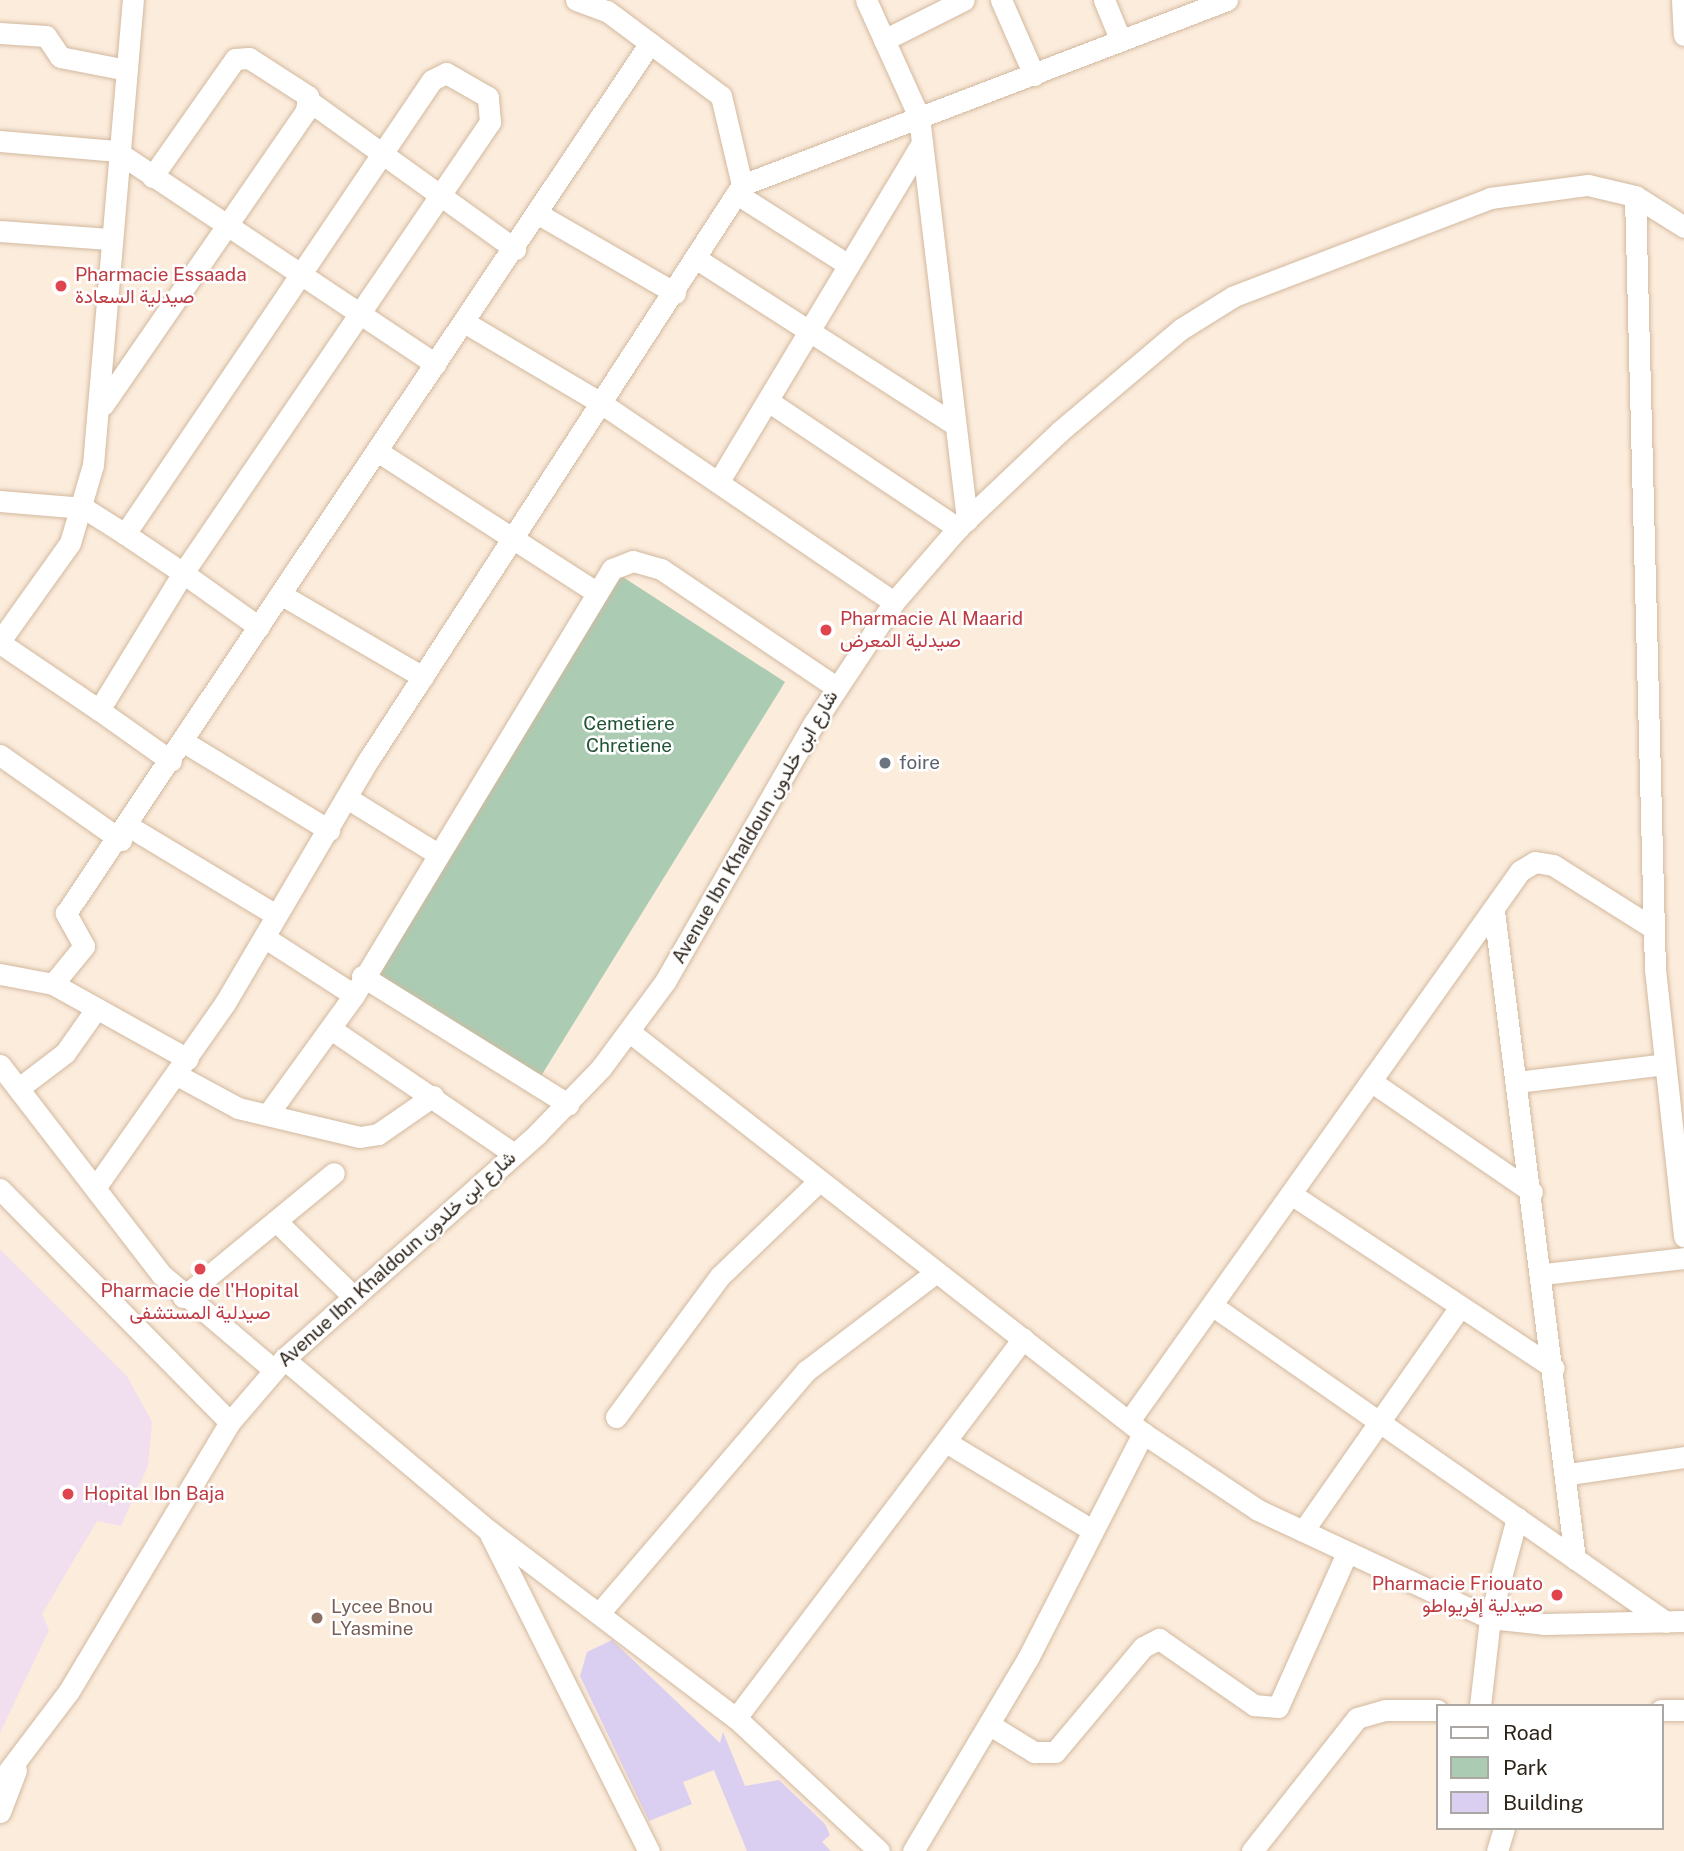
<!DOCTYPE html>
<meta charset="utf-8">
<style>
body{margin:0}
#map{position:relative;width:1684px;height:1851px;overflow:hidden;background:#fcecdc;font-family:"Public Sans",Vazirmatn,sans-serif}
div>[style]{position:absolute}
.medical>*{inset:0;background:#f1dfef}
.green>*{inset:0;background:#accbb3}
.building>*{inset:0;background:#dacff1}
.roads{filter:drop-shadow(0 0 2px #d2b99f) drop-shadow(0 0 2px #d2b99f)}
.minor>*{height:21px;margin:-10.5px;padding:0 10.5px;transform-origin:10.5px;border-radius:10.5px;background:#fff}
.dots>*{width:19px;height:19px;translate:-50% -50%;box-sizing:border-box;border:4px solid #fff;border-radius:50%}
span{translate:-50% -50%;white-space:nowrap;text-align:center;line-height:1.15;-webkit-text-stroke:5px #fff;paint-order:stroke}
.health-label{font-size:19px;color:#be3a42}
.left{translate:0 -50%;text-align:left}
.right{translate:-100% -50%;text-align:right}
.park-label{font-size:19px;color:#215433}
.worship-label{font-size:19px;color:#5b616d}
.street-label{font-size:19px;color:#2d241a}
.education-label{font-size:19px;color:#785e54}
.legend{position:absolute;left:1436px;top:1704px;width:228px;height:126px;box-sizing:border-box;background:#fff;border:2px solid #aba7a3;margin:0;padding:9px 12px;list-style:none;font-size:21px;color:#2d241a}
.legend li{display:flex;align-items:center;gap:14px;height:35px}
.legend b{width:35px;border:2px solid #aba7a3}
</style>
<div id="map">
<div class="medical">
<div style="clip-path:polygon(0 1249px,127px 1376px,152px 1422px,148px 1466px,121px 1526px,97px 1521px,42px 1614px,49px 1630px,0 1733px)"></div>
</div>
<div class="green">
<div style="clip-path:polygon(609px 568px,785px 682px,541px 1076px,362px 968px)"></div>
</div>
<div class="building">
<div style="clip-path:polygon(612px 1640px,720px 1743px,723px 1732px,745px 1786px,779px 1780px,825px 1824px,830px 1835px,822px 1842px,831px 1851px,747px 1851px,714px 1770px,683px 1782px,692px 1804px,649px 1821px,580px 1676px,587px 1652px)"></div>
</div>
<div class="roads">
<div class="minor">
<div style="left:576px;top:0;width:33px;rotate:20deg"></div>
<div style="left:607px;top:11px;width:142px;rotate:36.7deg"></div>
<div style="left:721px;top:96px;width:91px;rotate:76.7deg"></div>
<div style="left:866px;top:0;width:128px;rotate:65.6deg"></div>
<div style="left:919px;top:117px;width:406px;rotate:83.2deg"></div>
<div style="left:1001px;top:0;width:82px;rotate:66.3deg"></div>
<div style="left:1104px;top:0;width:44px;rotate:67.5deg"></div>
<div style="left:1682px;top:0;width:35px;rotate:87deg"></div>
<div style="left:0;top:33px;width:46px;rotate:3.7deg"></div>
<div style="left:46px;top:36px;width:25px;rotate:56deg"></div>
<div style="left:60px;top:57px;width:68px;rotate:11deg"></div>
<div style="left:884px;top:40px;width:89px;rotate:-26.6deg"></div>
<div style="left:309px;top:101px;width:254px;rotate:35.7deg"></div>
<div style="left:0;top:141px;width:116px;rotate:4.9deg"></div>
<div style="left:116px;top:151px;width:384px;rotate:33.7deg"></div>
<div style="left:737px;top:194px;width:130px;rotate:32.5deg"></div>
<div style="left:1635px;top:196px;width:773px;rotate:88.52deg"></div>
<div style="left:1655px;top:969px;width:269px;rotate:83.8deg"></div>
<div style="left:540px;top:215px;width:156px;rotate:30deg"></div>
<div style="left:0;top:231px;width:109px;rotate:4.2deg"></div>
<div style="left:697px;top:259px;width:303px;rotate:32.7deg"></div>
<div style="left:464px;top:322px;width:159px;rotate:30.6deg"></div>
<div style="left:601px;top:403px;width:354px;rotate:34.2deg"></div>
<div style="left:768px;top:401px;width:229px;rotate:33.8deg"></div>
<div style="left:103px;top:405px;width:357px;rotate:-55.4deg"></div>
<div style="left:306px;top:111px;width:15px;rotate:-82deg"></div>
<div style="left:308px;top:96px;width:70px;rotate:-147.2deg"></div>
<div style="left:249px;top:58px;width:14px;rotate:176deg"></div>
<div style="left:235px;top:59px;width:144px;rotate:125.1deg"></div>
<div style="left:377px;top:451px;width:262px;rotate:32.8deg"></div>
<div style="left:719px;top:481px;width:394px;rotate:-59deg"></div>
<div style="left:0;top:501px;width:84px;rotate:4.8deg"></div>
<div style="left:84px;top:508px;width:49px;rotate:32.4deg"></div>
<div style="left:282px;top:595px;width:163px;rotate:30.2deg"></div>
<div style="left:0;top:641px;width:120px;rotate:-54.5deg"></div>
<div style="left:70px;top:543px;width:81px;rotate:-73.6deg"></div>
<div style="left:93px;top:465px;width:467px;rotate:-85.1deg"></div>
<div style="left:0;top:643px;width:120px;rotate:34.1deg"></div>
<div style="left:99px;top:710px;width:161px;rotate:-58.5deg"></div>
<div style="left:183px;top:573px;width:546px;rotate:-55.76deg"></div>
<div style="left:490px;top:122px;width:25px;rotate:-95deg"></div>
<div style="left:488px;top:97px;width:48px;rotate:-150.3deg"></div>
<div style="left:446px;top:73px;width:16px;rotate:153deg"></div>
<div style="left:432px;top:80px;width:548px;rotate:124.07deg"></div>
<div style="left:125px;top:534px;width:70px;rotate:33.9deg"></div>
<div style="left:183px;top:573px;width:93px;rotate:35.4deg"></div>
<div style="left:99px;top:710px;width:88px;rotate:35.3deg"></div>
<div style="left:184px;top:742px;width:170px;rotate:31.3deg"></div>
<div style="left:0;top:755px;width:148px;rotate:35.1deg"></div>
<div style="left:347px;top:798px;width:105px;rotate:31.7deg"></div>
<div style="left:130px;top:827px;width:170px;rotate:31.1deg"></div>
<div style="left:1494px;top:911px;width:653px;rotate:82.87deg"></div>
<div style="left:264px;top:937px;width:107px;rotate:32.8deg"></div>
<div style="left:0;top:974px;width:54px;rotate:10.7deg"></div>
<div style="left:53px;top:984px;width:154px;rotate:29.1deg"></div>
<div style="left:362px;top:976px;width:243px;rotate:31.9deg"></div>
<div style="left:53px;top:984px;width:49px;rotate:-50.8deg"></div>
<div style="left:84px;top:946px;width:38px;rotate:-119deg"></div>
<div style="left:66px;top:913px;width:1048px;rotate:-56.13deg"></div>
<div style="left:331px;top:1029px;width:222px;rotate:34.3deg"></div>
<div style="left:631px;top:1033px;width:650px;rotate:38deg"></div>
<div style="left:1143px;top:1433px;width:138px;rotate:33.8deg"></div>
<div style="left:1258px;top:1510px;width:256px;rotate:25deg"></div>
<div style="left:1490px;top:1618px;width:54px;rotate:6.3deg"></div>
<div style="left:1544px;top:1624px;width:140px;rotate:-1.2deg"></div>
<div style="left:0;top:1065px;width:265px;rotate:52.4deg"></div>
<div style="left:162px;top:1275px;width:145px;rotate:40.3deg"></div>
<div style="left:177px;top:1075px;width:69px;rotate:28.4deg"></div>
<div style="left:238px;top:1108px;width:125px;rotate:13.4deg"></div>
<div style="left:360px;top:1137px;width:18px;rotate:-9deg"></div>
<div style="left:378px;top:1134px;width:67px;rotate:-34.6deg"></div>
<div style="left:1372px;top:1082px;width:194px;rotate:34.5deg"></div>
<div style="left:1517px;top:1082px;width:149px;rotate:-6.9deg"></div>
<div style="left:19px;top:1088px;width:58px;rotate:-37.3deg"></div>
<div style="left:65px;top:1053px;width:54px;rotate:-54.8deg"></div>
<div style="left:268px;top:1114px;width:147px;rotate:-54.1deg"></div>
<div style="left:354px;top:995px;width:498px;rotate:-58.8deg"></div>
<div style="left:612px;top:569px;width:22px;rotate:-21deg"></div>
<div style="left:633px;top:561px;width:29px;rotate:16deg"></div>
<div style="left:661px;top:569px;width:211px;rotate:34deg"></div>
<div style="left:95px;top:1188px;width:226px;rotate:-54.9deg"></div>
<div style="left:225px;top:1003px;width:283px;rotate:-59.5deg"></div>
<div style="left:369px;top:759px;width:685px;rotate:-56.98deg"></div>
<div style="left:742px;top:185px;width:519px;rotate:-20.88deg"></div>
<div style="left:0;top:1189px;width:327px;rotate:45.4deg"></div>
<div style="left:1291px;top:1194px;width:315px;rotate:33.5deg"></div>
<div style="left:276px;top:1221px;width:109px;rotate:44.3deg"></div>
<div style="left:1544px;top:1274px;width:141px;rotate:-6.5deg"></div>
<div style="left:183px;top:1297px;width:195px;rotate:-39.4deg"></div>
<div style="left:1213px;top:1306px;width:552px;rotate:34.9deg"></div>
<div style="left:284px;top:1359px;width:266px;rotate:40deg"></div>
<div style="left:488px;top:1530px;width:311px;rotate:37.2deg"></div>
<div style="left:736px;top:1718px;width:195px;rotate:42.9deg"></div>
<div style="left:616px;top:1417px;width:175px;rotate:-53.6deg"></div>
<div style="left:720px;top:1276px;width:137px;rotate:-43.8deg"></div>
<div style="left:1129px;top:1421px;width:675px;rotate:-54.59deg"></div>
<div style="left:1520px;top:871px;width:17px;rotate:-31deg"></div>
<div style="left:1535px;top:862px;width:18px;rotate:9deg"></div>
<div style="left:1553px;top:865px;width:118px;rotate:32.2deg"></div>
<div style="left:946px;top:1442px;width:170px;rotate:31.1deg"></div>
<div style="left:1569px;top:1474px;width:116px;rotate:-8.4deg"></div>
<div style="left:1303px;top:1531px;width:274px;rotate:-55deg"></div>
<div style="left:490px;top:1534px;width:355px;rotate:63.4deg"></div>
<div style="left:601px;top:1611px;width:316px;rotate:-49.5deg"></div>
<div style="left:806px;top:1371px;width:161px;rotate:-37.2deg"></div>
<div style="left:1480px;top:1706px;width:89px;rotate:-83.5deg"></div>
<div style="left:1490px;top:1618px;width:104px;rotate:-74.9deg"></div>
<div style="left:1661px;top:1710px;width:23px"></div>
<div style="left:736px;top:1718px;width:476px;rotate:-52.9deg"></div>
<div style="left:990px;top:1725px;width:52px;rotate:31.5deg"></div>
<div style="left:1034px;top:1752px;width:21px"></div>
<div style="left:1055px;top:1752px;width:137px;rotate:-50deg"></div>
<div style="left:1143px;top:1647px;width:18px;rotate:-27deg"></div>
<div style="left:1159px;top:1639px;width:116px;rotate:34.8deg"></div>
<div style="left:1254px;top:1705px;width:24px;rotate:5deg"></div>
<div style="left:1278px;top:1707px;width:169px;rotate:-65.9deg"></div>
<div style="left:0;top:1782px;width:114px;rotate:-52.8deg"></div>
<div style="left:69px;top:1691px;width:313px;rotate:-59.1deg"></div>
<div style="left:230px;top:1422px;width:83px;rotate:-49.4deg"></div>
<div style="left:284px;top:1359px;width:339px;rotate:-41.6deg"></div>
<div style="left:537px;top:1134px;width:92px;rotate:-45.9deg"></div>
<div style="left:601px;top:1068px;width:109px;rotate:-53.5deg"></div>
<div style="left:666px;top:980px;width:297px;rotate:-60.1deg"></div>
<div style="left:814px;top:723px;width:145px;rotate:-56.5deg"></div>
<div style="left:894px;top:602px;width:98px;rotate:-49.1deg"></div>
<div style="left:958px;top:528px;width:139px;rotate:-43.5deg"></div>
<div style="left:1059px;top:432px;width:160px;rotate:-40.2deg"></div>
<div style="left:1181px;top:329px;width:62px;rotate:-31.9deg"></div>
<div style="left:1234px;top:296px;width:274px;rotate:-20.9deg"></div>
<div style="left:1490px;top:198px;width:99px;rotate:-7.6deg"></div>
<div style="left:1588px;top:185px;width:48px;rotate:13.2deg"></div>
<div style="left:1635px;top:196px;width:58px;rotate:32.3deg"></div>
<div style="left:0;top:1812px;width:45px;rotate:-69.1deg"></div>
<div style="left:913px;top:1851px;width:225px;rotate:-59.2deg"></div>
<div style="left:1028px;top:1658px;width:253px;rotate:-62.9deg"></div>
<div style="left:1252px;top:1851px;width:169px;rotate:-51.7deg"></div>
<div style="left:1357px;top:1718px;width:29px;rotate:-16deg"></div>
<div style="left:1385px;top:1710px;width:52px"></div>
<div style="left:1497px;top:1851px;width:24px;rotate:-73deg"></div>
</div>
</div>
<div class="dots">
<div style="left:61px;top:286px;background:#e0444e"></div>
<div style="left:826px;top:630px;background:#e0444e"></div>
<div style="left:885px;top:763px;background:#6b7280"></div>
<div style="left:200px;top:1269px;background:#e0444e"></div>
<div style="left:68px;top:1494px;background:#e0444e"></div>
<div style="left:1557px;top:1595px;background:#e0444e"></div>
<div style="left:317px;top:1618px;background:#8d6e63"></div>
</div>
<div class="health-label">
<span class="left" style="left:75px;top:286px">Pharmacie Essaada<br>صيدلية السعادة</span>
<span class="left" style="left:840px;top:630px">Pharmacie Al Maarid<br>صيدلية المعرض</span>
<span style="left:200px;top:1302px">Pharmacie de l'Hopital<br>صيدلية المستشفى</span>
<span class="left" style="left:84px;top:1494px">Hopital Ibn Baja</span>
<span class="right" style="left:1543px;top:1595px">Pharmacie Friouato<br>صيدلية إفريواطو</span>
</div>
<div class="park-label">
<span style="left:629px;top:735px">Cemetiere<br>Chretiene</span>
</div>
<div class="worship-label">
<span class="left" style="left:899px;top:763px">foire</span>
</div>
<div class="street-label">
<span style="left:755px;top:827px;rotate:-60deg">Avenue Ibn Khaldoun شارع ابن خلدون</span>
<span style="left:397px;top:1259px;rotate:-42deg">Avenue Ibn Khaldoun شارع ابن خلدون</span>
</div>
<div class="education-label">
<span class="left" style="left:331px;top:1618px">Lycee Bnou<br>LYasmine</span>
</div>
<ul class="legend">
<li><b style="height:9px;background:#fff"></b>Road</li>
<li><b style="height:19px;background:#accbb3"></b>Park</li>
<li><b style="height:19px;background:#dacff1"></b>Building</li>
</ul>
</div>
